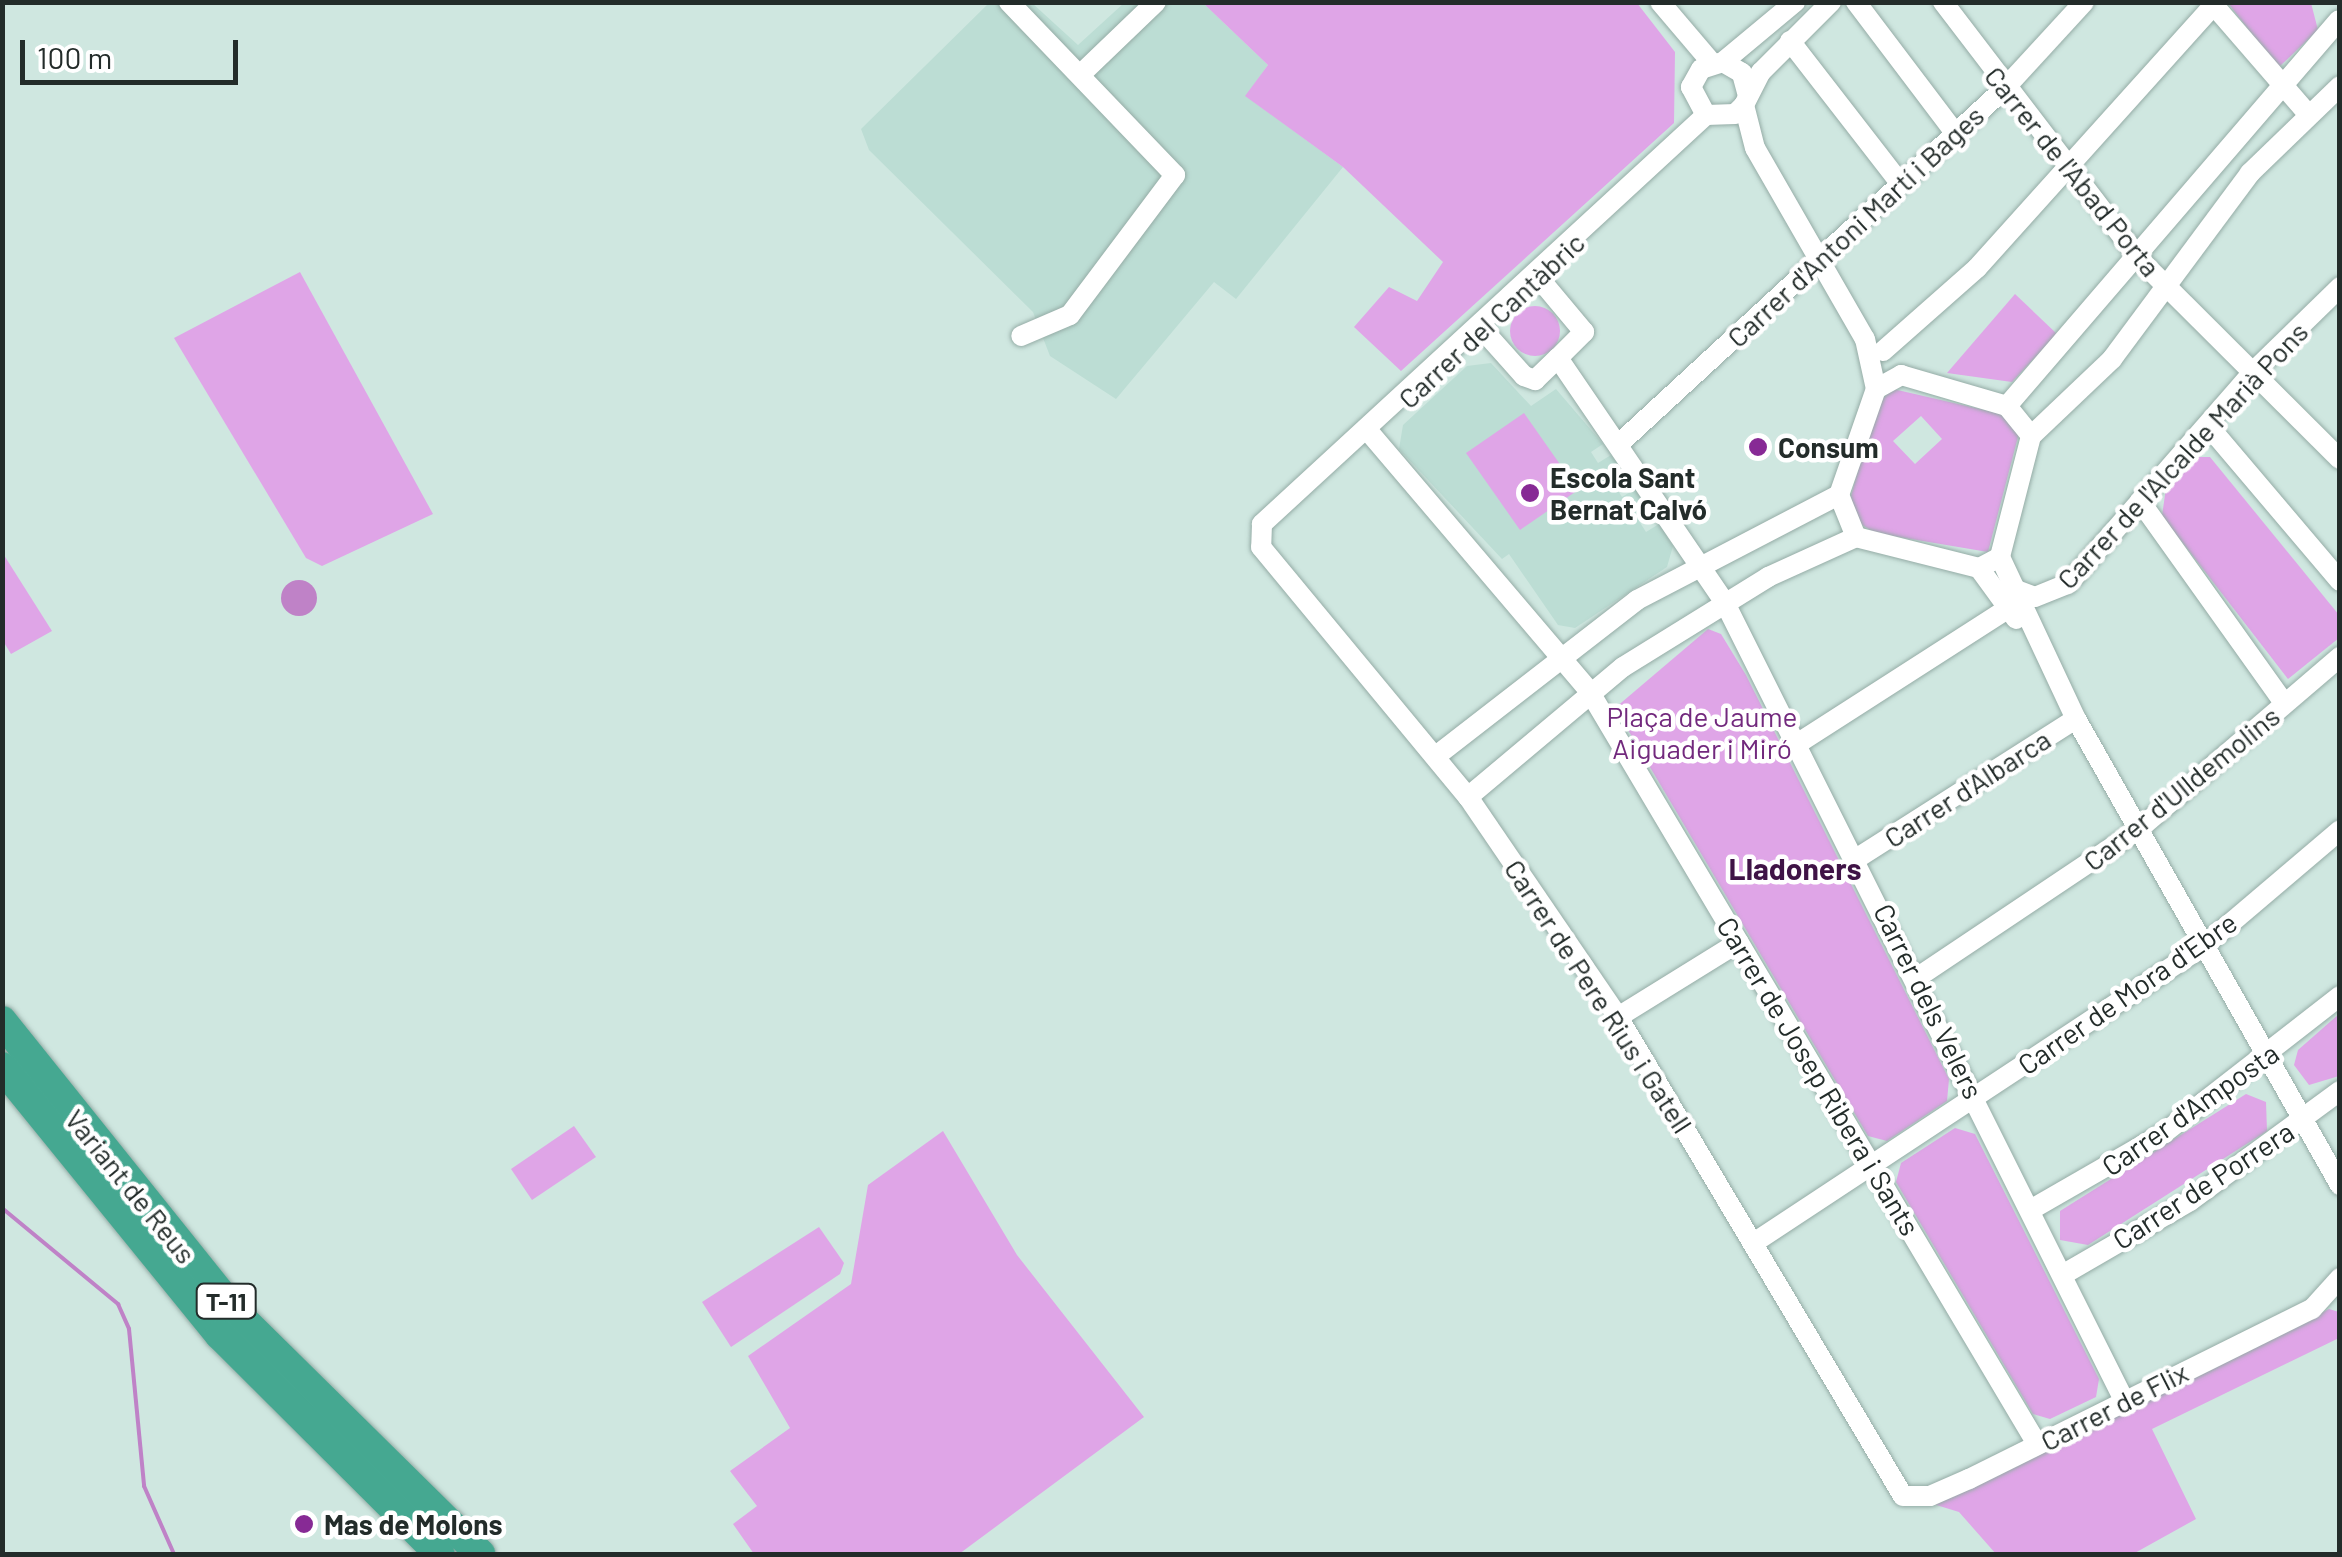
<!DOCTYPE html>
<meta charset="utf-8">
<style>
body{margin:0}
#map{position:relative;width:2342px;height:1557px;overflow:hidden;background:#cfe7e0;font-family:Barlow,sans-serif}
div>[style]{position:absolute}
.built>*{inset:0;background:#bcddd4}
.green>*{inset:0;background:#dfa5e7}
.round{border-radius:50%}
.water>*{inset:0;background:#bf82c7}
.stream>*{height:4px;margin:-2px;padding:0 2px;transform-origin:2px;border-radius:2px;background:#bf82c7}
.roads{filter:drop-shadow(0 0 2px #95aca6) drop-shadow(0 0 2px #95aca6)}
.minor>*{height:20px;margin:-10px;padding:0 10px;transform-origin:10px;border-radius:10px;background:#fff}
.highway>*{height:30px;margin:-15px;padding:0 15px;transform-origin:15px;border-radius:15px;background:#45a891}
.dots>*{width:28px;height:28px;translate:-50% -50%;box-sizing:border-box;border:5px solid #fff;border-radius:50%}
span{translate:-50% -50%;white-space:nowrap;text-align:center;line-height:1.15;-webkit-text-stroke:9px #fff;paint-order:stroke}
.shield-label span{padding:2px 8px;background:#fff;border:2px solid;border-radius:8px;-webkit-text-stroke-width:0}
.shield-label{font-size:25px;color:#232c2a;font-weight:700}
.street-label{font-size:28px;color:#232c2a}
.poi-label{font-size:28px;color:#232c2a;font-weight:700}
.left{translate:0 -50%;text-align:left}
.park-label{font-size:28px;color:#72297d}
.neighbourhood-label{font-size:30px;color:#3f1346;font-weight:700}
.frame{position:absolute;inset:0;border:5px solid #232c2a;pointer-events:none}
.scale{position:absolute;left:20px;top:40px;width:218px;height:45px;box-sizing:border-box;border:5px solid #232c2a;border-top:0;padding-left:12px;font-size:30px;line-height:35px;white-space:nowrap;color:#232c2a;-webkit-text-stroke:8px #fff;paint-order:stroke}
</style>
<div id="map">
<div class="built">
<div style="clip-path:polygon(989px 3px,1032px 3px,1078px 45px,1124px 3px,1203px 3px,1268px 65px,1246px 96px,1343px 167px,1236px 299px,1214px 282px,1116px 399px,1050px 356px,1033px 312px,869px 150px,861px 129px)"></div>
<div style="clip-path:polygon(1491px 363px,1531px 406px,1556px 389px,1603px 444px,1591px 452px,1598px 463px,1611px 455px,1627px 477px,1615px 486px,1622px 497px,1635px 489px,1651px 513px,1639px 521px,1646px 532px,1659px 524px,1673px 546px,1667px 567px,1575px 628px,1558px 625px,1509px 554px,1502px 559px,1399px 449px,1403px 425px,1467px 366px)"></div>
</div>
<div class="green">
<div style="clip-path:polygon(1203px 3px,1637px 3px,1675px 52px,1674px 123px,1401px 371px,1354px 327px,1389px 287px,1417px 301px,1443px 262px,1343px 167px,1245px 96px,1268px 65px)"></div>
<div style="clip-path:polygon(2228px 3px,2311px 3px,2318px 30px,2278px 68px)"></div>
<div style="clip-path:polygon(300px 272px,433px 514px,322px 566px,306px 558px,174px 338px)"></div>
<div style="clip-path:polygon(2015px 294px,2057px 334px,2012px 382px,1947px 373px)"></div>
<div class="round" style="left:1510px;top:306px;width:50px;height:50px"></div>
<div style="clip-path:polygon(evenodd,1893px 389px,2006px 415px,2019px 433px,1988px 552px,1875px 533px,1856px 521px,1851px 496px,1876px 405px,1893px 389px,1921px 416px,1942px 439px,1915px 464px,1893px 441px,1921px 416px)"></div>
<div style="clip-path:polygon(1524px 413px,1578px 490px,1520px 530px,1466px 453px)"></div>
<div style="clip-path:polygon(2194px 457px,2210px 457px,2339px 615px,2339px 638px,2288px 679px,2162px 516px,2166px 488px)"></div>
<div style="clip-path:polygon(2px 552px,52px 631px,11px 654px,3px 641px)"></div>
<div style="clip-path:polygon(1708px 629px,1721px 634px,1746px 675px,1949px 1079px,1947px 1101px,1887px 1141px,1868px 1136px,1615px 708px)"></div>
<div style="clip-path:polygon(2339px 1014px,2339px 1076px,2309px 1085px,2294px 1065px,2298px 1050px)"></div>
<div style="clip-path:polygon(2246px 1094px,2266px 1102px,2267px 1131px,2088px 1245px,2060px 1240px,2060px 1211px)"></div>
<div style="clip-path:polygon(574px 1126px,596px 1157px,532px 1200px,511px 1169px)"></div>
<div style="clip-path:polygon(1955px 1128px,1975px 1134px,2099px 1379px,2096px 1397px,2050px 1419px,2033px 1414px,1896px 1182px,1901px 1163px)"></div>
<div style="clip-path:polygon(943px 1131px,1017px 1255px,1144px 1417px,959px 1554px,754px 1554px,733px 1524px,757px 1506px,730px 1471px,790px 1428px,748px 1356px,851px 1284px,868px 1185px)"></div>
<div style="clip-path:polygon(819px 1227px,844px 1263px,840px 1274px,731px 1347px,702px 1302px)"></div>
<div style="clip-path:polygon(2329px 1309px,2339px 1312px,2339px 1338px,2152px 1429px,2196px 1519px,2133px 1554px,1996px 1554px,1959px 1512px,1933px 1504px)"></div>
</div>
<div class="water">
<div class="round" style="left:281px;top:580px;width:36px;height:36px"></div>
</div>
<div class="stream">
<div style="left:2px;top:1208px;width:151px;rotate:39.6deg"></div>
<div style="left:118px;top:1304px;width:27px;rotate:66deg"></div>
<div style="left:129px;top:1329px;width:158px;rotate:84.5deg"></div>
<div style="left:144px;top:1486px;width:74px;rotate:66.2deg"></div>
</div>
<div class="roads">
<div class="minor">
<div style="left:1009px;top:2px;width:240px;rotate:46.2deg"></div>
<div style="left:1175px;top:175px;width:175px;rotate:126.9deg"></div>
<div style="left:1070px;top:315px;width:53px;rotate:156.8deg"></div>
<div style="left:1660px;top:2px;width:80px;rotate:49.6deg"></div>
<div style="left:1856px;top:2px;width:164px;rotate:52.9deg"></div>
<div style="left:1943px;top:2px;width:327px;rotate:52.6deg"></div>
<div style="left:2142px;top:262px;width:279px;rotate:44.9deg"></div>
<div style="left:2211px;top:2px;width:148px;rotate:49.1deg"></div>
<div style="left:1790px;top:41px;width:181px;rotate:52.2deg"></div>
<div style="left:1723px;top:62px;width:94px;rotate:-39.8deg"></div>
<div style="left:1080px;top:75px;width:105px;rotate:-43.8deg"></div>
<div style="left:1748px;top:96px;width:24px;rotate:-105deg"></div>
<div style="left:1742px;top:73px;width:22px;rotate:-150deg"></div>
<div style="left:1723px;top:62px;width:23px;rotate:162deg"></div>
<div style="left:1701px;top:69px;width:21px;rotate:119deg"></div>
<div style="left:1691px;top:87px;width:32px;rotate:62deg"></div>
<div style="left:1706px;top:115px;width:29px;rotate:-2deg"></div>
<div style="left:1735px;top:114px;width:13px;rotate:-45deg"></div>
<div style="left:1744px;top:105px;width:37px;rotate:-63deg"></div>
<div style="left:1761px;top:72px;width:99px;rotate:-45deg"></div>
<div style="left:1744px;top:105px;width:44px;rotate:75.7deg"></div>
<div style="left:1755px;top:148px;width:220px;rotate:60.1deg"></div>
<div style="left:1865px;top:339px;width:51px;rotate:77.6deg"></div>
<div style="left:1706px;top:115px;width:604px;rotate:137.35deg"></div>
<div style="left:1262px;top:524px;width:23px;rotate:92deg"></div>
<div style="left:1261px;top:547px;width:325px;rotate:50.4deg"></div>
<div style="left:1468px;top:797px;width:266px;rotate:55.7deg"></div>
<div style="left:1618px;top:1017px;width:557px;rotate:59.25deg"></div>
<div style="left:1903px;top:1496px;width:27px"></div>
<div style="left:1930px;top:1496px;width:43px;rotate:-23.6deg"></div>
<div style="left:1969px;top:1479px;width:383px;rotate:-26.4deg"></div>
<div style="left:2312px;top:1309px;width:42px;rotate:-47.9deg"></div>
<div style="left:1482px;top:329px;width:63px;rotate:48.2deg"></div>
<div style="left:1524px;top:376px;width:12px;rotate:20deg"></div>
<div style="left:1535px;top:380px;width:32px;rotate:-44deg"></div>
<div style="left:1558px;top:358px;width:37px;rotate:-45deg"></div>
<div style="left:1584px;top:332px;width:72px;rotate:-129.9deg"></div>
<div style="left:1883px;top:351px;width:125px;rotate:-41.4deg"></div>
<div style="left:1977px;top:268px;width:353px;rotate:-48deg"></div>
<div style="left:1558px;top:358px;width:297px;rotate:55.7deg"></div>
<div style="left:1725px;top:603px;width:891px;rotate:63.41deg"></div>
<div style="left:1901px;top:375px;width:110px;rotate:16.3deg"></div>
<div style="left:2007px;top:406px;width:38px;rotate:51deg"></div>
<div style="left:2031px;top:436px;width:125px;rotate:104.4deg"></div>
<div style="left:2000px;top:557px;width:24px;rotate:152deg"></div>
<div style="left:1979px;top:568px;width:127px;rotate:-165.9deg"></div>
<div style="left:1856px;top:537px;width:45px;rotate:-112deg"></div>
<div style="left:1839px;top:495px;width:112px;rotate:-70.8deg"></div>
<div style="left:1876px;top:389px;width:29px;rotate:-29deg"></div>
<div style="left:2007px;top:406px;width:509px;rotate:-49.3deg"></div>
<div style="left:2211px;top:429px;width:199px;rotate:49.7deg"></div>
<div style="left:1369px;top:432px;width:338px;rotate:49.6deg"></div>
<div style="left:1588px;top:689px;width:878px;rotate:59.26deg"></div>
<div style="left:2031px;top:436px;width:112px;rotate:-43.5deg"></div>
<div style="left:2112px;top:359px;width:232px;rotate:-53.4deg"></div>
<div style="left:2250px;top:173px;width:125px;rotate:-44deg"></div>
<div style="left:1620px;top:443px;width:524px;rotate:-42.68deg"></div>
<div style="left:2005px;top:88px;width:117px;rotate:-47.4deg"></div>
<div style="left:2140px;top:501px;width:249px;rotate:54.5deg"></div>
<div style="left:2000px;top:557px;width:179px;rotate:64.9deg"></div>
<div style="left:2076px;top:719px;width:536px;rotate:60.47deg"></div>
<div style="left:1979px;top:568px;width:63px;rotate:54deg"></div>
<div style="left:2014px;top:589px;width:22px;rotate:21deg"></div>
<div style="left:2035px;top:597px;width:35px;rotate:-22deg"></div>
<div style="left:2068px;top:584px;width:281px;rotate:-48.9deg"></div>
<div style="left:2253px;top:372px;width:122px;rotate:-44.3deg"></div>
<div style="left:1800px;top:742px;width:248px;rotate:-32.7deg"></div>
<div style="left:1436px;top:756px;width:254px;rotate:-37.8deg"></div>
<div style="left:1637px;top:600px;width:228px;rotate:-27.5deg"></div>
<div style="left:1468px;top:797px;width:202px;rotate:-40deg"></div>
<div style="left:1623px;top:667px;width:171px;rotate:-31.8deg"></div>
<div style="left:1768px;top:577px;width:97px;rotate:-24.4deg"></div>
<div style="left:1859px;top:857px;width:257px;rotate:-32.5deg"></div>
<div style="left:1918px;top:977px;width:266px;rotate:-33.8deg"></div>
<div style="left:2139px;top:829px;width:265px;rotate:-40.6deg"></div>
<div style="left:1618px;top:1017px;width:142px;rotate:-31.8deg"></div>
<div style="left:2032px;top:1209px;width:152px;rotate:-29.9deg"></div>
<div style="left:2164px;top:1133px;width:223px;rotate:-37.9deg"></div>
<div style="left:1755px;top:1242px;width:539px;rotate:-33.42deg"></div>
<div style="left:2205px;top:945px;width:177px;rotate:-40.4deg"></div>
<div style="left:2064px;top:1274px;width:146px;rotate:-30.1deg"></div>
<div style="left:2190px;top:1201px;width:186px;rotate:-36.3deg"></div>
</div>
<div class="highway">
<div style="left:2px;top:1021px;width:374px;rotate:51.3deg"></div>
<div style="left:236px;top:1313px;width:343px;rotate:44.6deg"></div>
<div style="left:2px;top:1067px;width:345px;rotate:50.9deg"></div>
<div style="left:220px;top:1335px;width:310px;rotate:44.9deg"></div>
</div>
</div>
<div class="dots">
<div style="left:1758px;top:447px;background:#872a95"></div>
<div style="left:1530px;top:493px;background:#872a95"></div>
<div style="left:304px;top:1524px;background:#872a95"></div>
</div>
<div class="shield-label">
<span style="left:226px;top:1301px">T-11</span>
</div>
<div class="street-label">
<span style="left:2073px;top:171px;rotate:51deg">Carrer de l'Abad Porta</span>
<span style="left:1855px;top:226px;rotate:-43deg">Carrer d'Antoni Martí i Bages</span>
<span style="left:1491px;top:320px;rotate:-43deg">Carrer del Cantàbric</span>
<span style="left:2182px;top:455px;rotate:-47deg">Carrer de l'Alcalde Marià Pons</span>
<span style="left:1967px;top:788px;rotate:-33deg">Carrer d'Albarca</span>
<span style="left:2181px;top:788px;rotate:-39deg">Carrer d'Ulldemolins</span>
<span style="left:2127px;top:993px;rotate:-35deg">Carrer de Mora d'Ebre</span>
<span style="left:1599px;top:996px;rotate:57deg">Carrer de Pere Rius i Gatell</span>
<span style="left:1929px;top:1001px;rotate:64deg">Carrer dels Velers</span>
<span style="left:1819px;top:1076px;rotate:59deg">Carrer de Josep Ribera i Sants</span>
<span style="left:2190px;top:1109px;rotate:-35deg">Carrer d'Amposta</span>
<span style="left:2203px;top:1185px;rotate:-33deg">Carrer de Porrera</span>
<span style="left:131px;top:1186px;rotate:51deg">Variant de Reus</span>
<span style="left:2114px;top:1406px;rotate:-27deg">Carrer de Flix</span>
</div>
<div class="poi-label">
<span class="left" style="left:1778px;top:447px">Consum</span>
<span class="left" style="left:1550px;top:493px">Escola Sant<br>Bernat Calvó</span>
<span class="left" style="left:324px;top:1524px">Mas de Molons</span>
</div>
<div class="park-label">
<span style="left:1702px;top:732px">Plaça de Jaume<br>Aiguader i Miró</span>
</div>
<div class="neighbourhood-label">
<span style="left:1795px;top:868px">Lladoners</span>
</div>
<div class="frame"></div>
<div class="scale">100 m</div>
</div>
